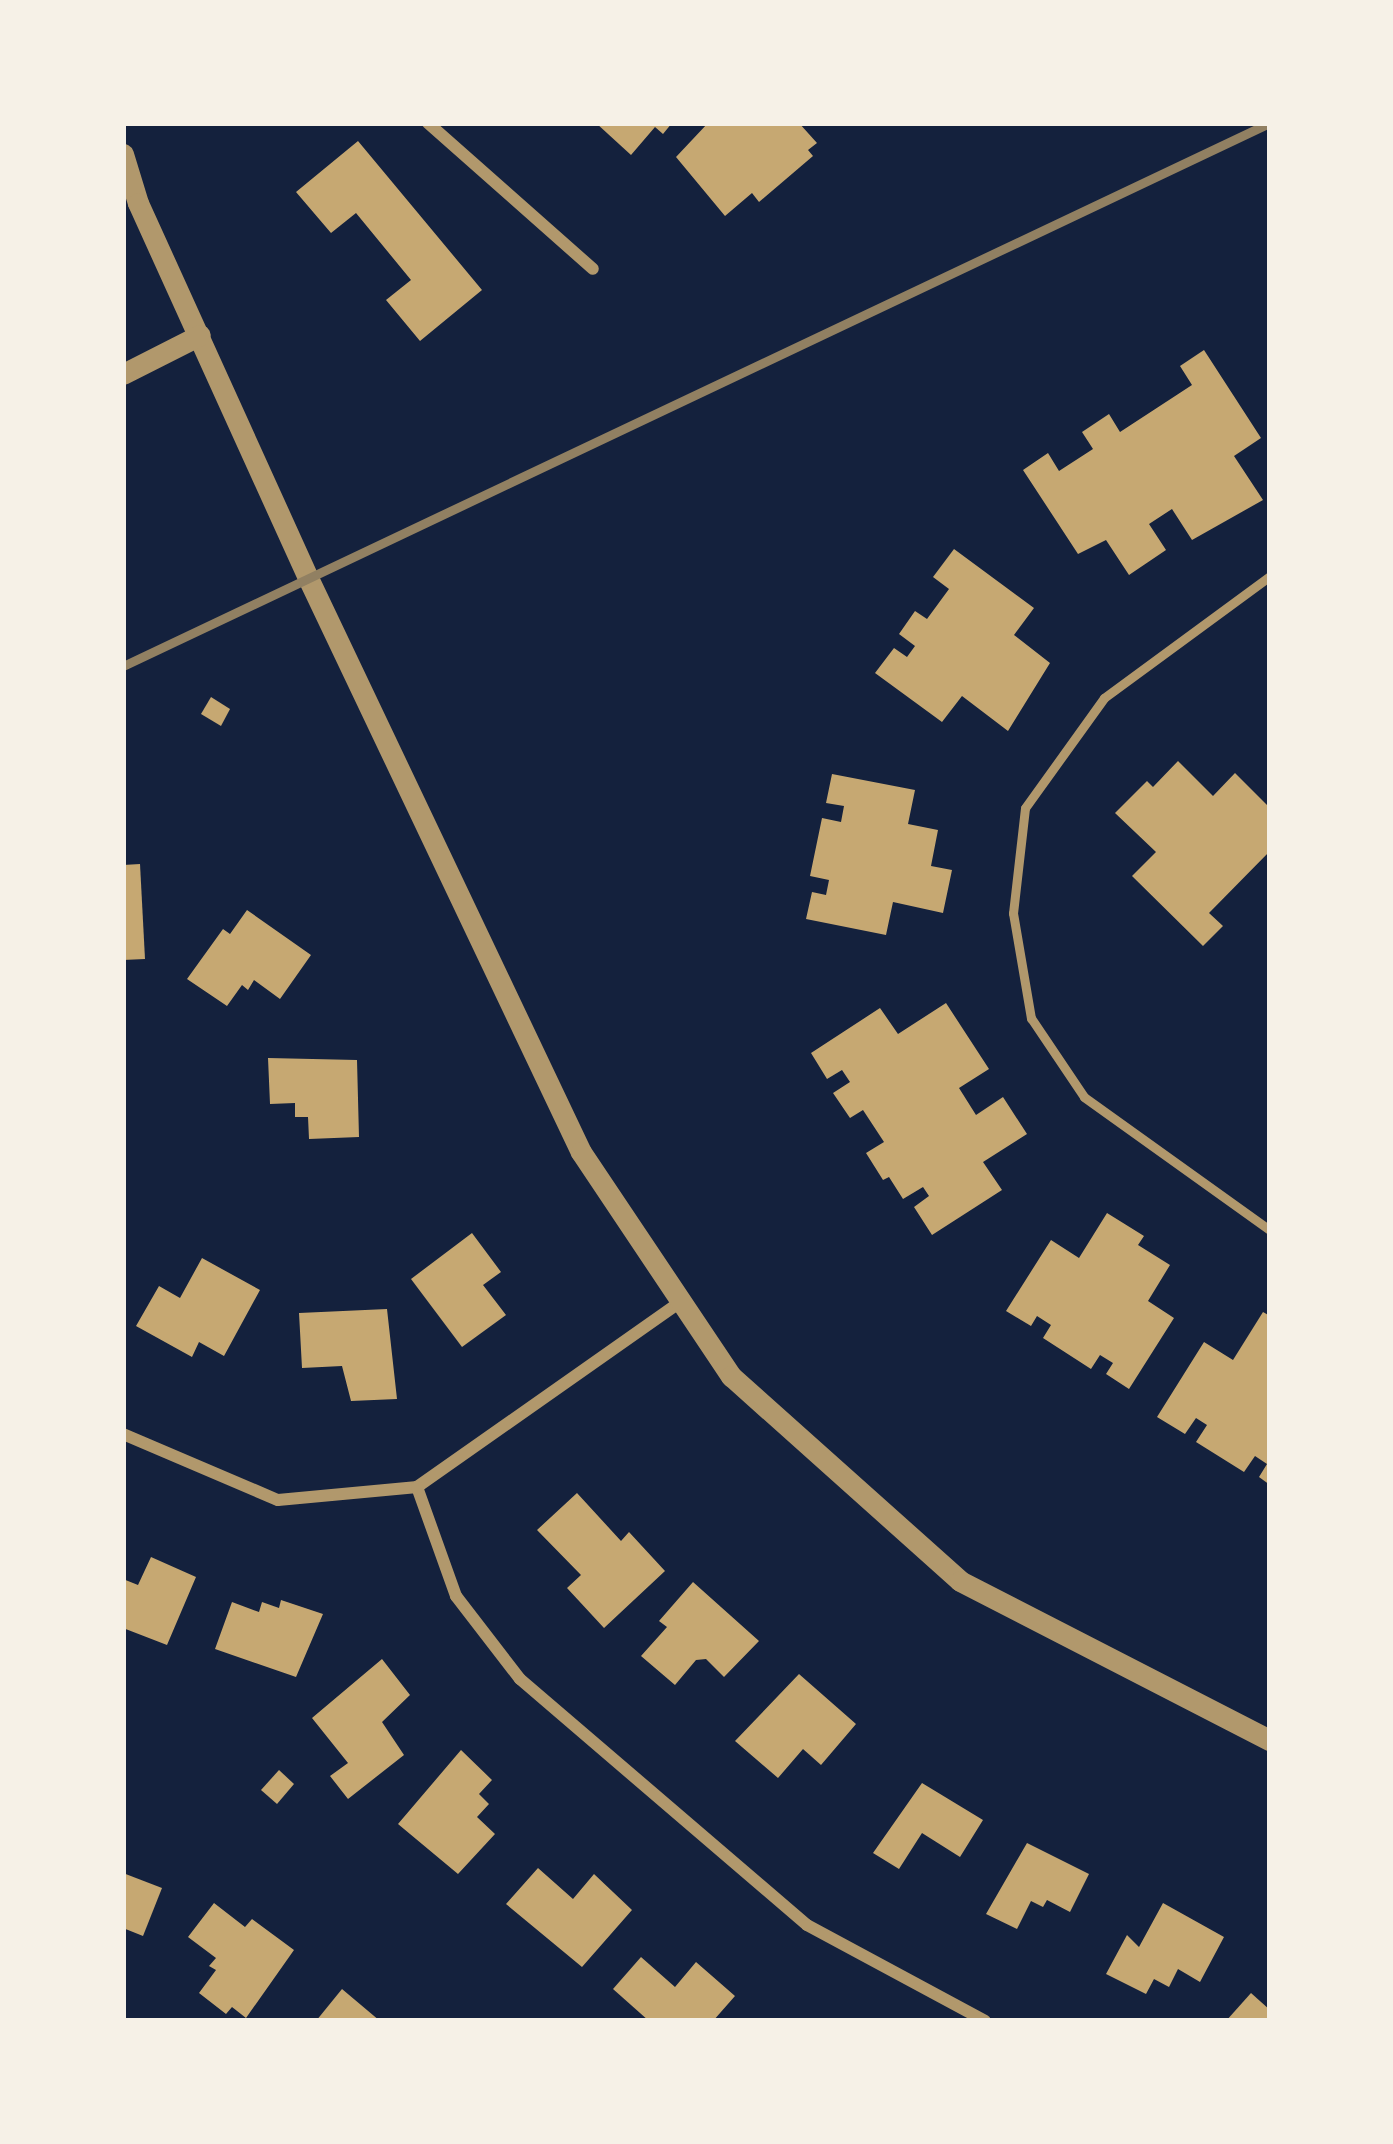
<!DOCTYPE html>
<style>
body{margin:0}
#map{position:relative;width:1393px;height:2144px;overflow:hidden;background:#14213d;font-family:Roboto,sans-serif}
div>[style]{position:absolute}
.building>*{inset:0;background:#c6a872}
.service>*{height:9px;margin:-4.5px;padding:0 4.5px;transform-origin:4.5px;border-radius:4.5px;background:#b1986c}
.minor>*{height:12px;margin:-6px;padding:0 6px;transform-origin:6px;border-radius:6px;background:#b1986c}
.tertiary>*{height:21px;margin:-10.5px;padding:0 10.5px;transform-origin:10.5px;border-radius:10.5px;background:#b1986c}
.rail>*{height:9px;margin:-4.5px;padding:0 4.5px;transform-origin:4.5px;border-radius:4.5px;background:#918062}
span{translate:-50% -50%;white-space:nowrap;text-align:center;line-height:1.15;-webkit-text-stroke:12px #f6f1e7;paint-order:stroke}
.frame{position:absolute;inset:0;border:126px solid #f6f1e7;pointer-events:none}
</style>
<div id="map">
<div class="building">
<div style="clip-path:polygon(596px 123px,672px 123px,663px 134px,655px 127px,631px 155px)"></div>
<div style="clip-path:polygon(708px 123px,799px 123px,817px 143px,808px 150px,813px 156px,759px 202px,752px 193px,725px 216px,676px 157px)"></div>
<div style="clip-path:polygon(358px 141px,482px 290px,420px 341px,386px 300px,411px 280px,356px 213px,331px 233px,296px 192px)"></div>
<div style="clip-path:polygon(1204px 350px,1261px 438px,1234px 456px,1263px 500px,1192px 540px,1172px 509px,1149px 524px,1166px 550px,1129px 575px,1106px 540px,1078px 554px,1023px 470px,1048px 453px,1059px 471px,1093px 449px,1082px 432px,1109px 414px,1120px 432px,1192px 385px,1180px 366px)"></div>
<div style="clip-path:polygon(954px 549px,1034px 608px,1014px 635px,1050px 663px,1008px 731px,962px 696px,942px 722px,875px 673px,894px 648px,907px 657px,915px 646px,899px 634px,915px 611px,927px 619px,949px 589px,933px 577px)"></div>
<div style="clip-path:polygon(211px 697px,230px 709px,221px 726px,201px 714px)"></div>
<div style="clip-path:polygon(1178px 761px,1213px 796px,1235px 773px,1270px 808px,1270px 851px,1209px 913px,1223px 926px,1203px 946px,1132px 876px,1156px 852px,1115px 813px,1147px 781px,1153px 787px)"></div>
<div style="clip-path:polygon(832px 774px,915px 790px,908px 824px,938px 830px,931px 866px,952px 870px,943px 913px,893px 902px,886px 935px,806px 919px,812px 892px,826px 895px,829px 880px,810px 876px,822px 818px,841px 822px,844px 806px,826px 803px)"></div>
<div style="clip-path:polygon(140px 864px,145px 959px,123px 960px,123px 865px)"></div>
<div style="clip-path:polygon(247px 910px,311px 955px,280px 999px,254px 980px,248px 990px,242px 985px,227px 1006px,187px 979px,223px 929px,230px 934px)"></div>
<div style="clip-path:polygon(946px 1003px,989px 1069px,959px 1088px,976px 1115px,1003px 1097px,1027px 1134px,983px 1162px,1002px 1190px,932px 1235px,914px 1207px,929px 1196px,923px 1187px,903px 1199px,889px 1177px,883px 1180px,866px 1153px,884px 1142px,863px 1110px,850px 1118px,833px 1093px,850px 1082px,842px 1070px,827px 1079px,811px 1053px,880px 1008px,898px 1034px)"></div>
<div style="clip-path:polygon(268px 1058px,357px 1060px,359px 1137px,309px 1139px,308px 1117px,295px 1117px,295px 1103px,270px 1104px)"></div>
<div style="clip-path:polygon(1107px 1213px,1144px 1236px,1138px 1245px,1170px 1265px,1148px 1301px,1174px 1318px,1129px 1389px,1106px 1374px,1113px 1363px,1100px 1355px,1091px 1369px,1043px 1338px,1051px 1325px,1037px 1316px,1031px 1326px,1006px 1311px,1051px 1240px,1079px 1258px)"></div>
<div style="clip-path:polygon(472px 1233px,501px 1272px,483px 1285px,506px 1315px,462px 1347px,411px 1279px)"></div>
<div style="clip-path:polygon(202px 1258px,260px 1290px,224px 1356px,199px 1342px,192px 1357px,136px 1326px,159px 1286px,180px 1298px)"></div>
<div style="clip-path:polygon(387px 1309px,397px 1399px,351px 1401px,342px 1366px,302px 1368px,299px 1313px)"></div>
<div style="clip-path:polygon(1263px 1312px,1270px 1316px,1270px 1485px,1259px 1477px,1267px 1464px,1255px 1456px,1244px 1472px,1196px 1442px,1207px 1425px,1196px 1418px,1185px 1434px,1157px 1417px,1204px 1342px,1233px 1360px)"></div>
<div style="clip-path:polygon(577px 1493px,621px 1541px,629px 1532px,665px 1571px,604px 1628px,567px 1588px,581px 1575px,537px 1530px)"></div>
<div style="clip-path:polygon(151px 1557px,196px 1577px,167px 1645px,123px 1628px,123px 1579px,138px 1585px)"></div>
<div style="clip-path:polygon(693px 1582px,759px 1641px,724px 1677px,706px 1659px,696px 1660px,675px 1685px,641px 1656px,667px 1627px,659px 1621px)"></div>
<div style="clip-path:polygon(281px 1600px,323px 1614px,296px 1677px,215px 1649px,232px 1602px,259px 1612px,262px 1602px,279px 1608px)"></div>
<div style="clip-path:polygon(382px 1659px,410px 1695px,382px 1722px,404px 1755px,348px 1799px,330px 1776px,348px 1763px,312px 1718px)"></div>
<div style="clip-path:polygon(799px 1674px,856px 1724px,821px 1765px,803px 1749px,778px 1778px,735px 1741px)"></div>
<div style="clip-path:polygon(461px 1750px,492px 1780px,479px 1794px,489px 1804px,477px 1817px,495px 1834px,458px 1874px,398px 1824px)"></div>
<div style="clip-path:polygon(279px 1770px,294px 1784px,277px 1804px,261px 1790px)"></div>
<div style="clip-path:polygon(922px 1783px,983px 1820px,960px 1857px,922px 1833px,899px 1869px,873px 1853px)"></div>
<div style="clip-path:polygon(1027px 1843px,1089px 1874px,1070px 1912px,1047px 1900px,1043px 1907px,1031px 1901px,1017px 1929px,986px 1914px)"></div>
<div style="clip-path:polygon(538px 1868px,573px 1899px,594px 1874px,632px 1910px,582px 1967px,506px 1904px)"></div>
<div style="clip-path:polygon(123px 1873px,162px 1888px,143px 1936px,123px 1928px)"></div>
<div style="clip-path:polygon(214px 1903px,245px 1927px,252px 1919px,294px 1950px,246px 2018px,232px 2007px,226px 2014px,199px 1993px,216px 1970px,209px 1966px,216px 1958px,188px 1937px)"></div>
<div style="clip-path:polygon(1163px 1903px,1224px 1937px,1200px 1982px,1178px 1969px,1169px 1987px,1154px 1979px,1146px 1994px,1106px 1974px,1127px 1935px,1139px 1947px)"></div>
<div style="clip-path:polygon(641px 1957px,675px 1987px,696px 1962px,735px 1996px,713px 2021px,649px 2021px,613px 1989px)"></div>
<div style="clip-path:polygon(342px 1989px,380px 2021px,316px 2021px)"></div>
<div style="clip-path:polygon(1251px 1993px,1270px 2010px,1270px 2021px,1226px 2021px)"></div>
</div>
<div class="service">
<div style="left:1270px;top:576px;width:206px;rotate:143.7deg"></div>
<div style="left:1104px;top:698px;width:135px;rotate:125.7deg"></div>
<div style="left:1025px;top:808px;width:106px;rotate:96.5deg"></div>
<div style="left:1013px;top:913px;width:107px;rotate:80.3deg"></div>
<div style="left:1031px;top:1018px;width:95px;rotate:56.1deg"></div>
<div style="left:1084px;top:1097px;width:229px;rotate:35.6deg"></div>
</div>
<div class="minor">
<div style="left:428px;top:123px;width:220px;rotate:41.5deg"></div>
<div style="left:123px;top:1434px;width:168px;rotate:23.1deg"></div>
<div style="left:278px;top:1500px;width:140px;rotate:-5.3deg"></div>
<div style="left:417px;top:1487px;width:320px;rotate:-35.1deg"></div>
<div style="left:417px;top:1487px;width:116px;rotate:70.3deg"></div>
<div style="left:456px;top:1596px;width:105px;rotate:52.4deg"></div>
<div style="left:520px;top:1679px;width:378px;rotate:40.6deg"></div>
<div style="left:807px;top:1925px;width:202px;rotate:28.3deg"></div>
</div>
<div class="tertiary">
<div style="left:123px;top:154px;width:51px;rotate:73deg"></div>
<div style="left:138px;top:203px;width:414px;rotate:65.6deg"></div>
<div style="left:309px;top:580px;width:633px;rotate:64.57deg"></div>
<div style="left:581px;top:1152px;width:270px;rotate:56.2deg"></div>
<div style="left:731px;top:1376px;width:307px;rotate:41.8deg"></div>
<div style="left:960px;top:1581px;width:348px;rotate:27.2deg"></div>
<div style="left:123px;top:374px;width:86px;rotate:-26.9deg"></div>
</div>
<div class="rail">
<div style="left:123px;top:666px;width:1268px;rotate:-25.35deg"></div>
</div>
<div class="frame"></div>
</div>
